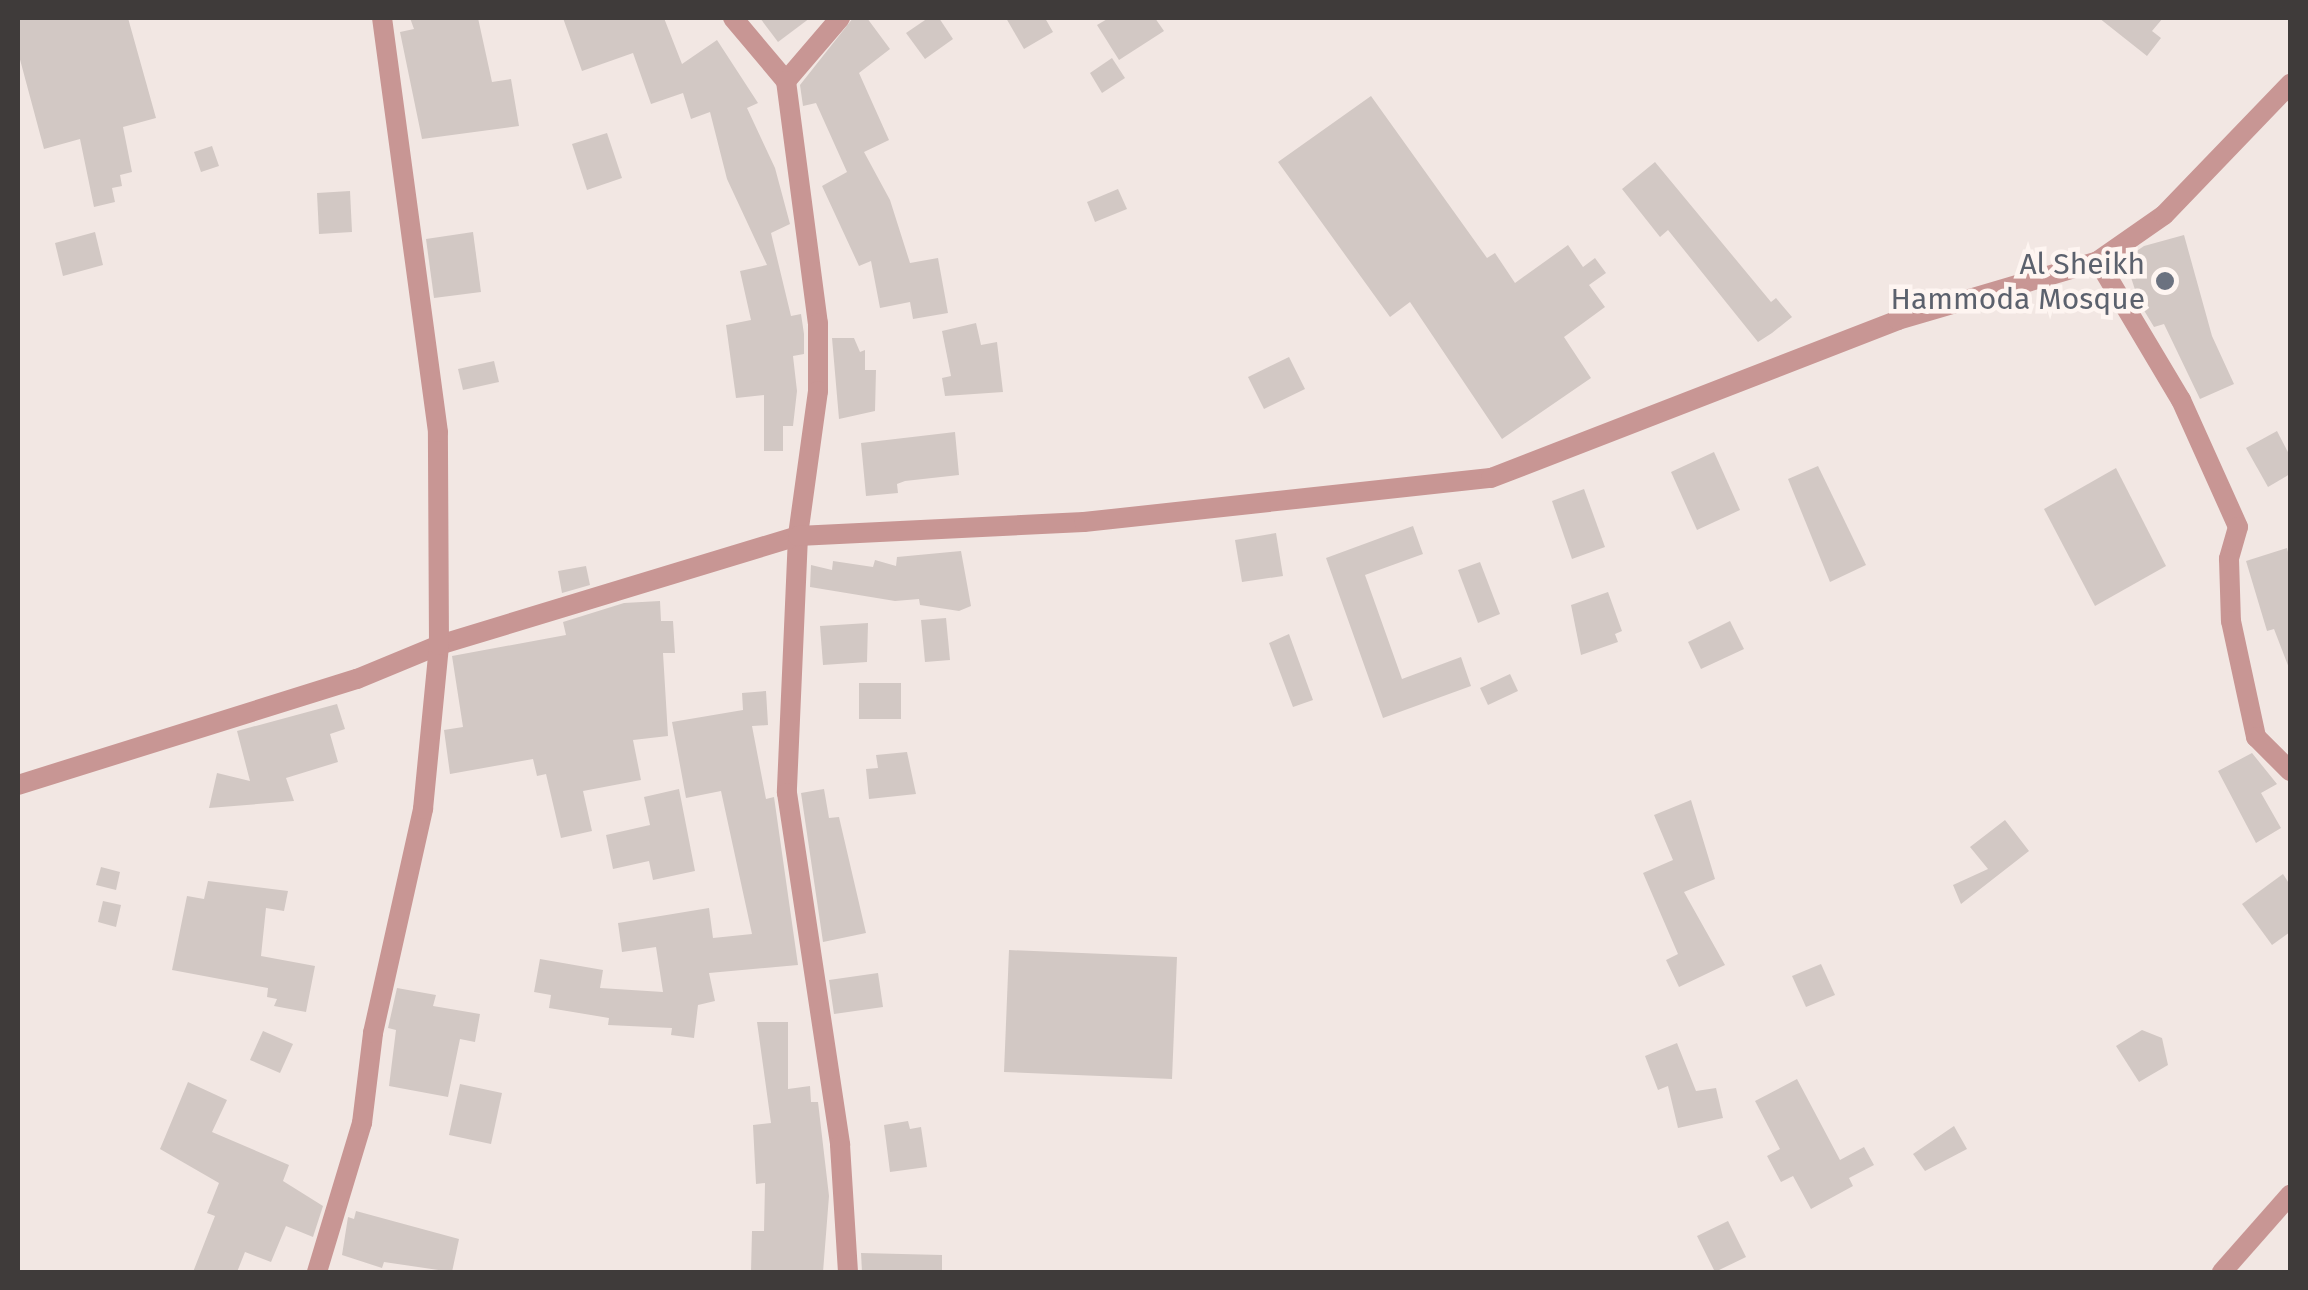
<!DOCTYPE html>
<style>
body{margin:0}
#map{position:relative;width:2308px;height:1290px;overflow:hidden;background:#f2e7e3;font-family:"Fira Sans",sans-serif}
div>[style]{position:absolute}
.building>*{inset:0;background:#d2c8c4}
.street>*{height:20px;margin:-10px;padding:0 10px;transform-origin:10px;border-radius:10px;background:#c89694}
.dots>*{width:28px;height:28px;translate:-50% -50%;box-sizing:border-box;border:5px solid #fef5f1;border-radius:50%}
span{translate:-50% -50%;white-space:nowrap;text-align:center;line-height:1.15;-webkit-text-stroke:9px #fef5f1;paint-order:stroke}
.worship-label{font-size:30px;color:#5b616d}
.right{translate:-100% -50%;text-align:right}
.frame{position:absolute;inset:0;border:20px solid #3f3b3a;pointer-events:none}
</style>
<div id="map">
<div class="building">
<div style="clip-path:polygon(18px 18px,128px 18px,156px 118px,123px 127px,132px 172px,120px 175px,122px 186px,112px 188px,115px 202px,94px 207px,80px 139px,44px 149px,18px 52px)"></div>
<div style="clip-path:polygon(410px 18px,478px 18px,492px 82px,511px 79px,519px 126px,422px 139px,400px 32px,414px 29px)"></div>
<div style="clip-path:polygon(563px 18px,664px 18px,682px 64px,717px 40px,758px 103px,747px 108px,775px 168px,790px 224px,771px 233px,791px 316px,801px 314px,804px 334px,804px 354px,793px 356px,797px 391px,793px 426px,783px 426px,783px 451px,764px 451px,764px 395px,736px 398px,726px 325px,751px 320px,740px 271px,767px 265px,727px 179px,710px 112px,691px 119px,683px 93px,651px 104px,633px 53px,582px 71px)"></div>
<div style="clip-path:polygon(760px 18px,810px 18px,778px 42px)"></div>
<div style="clip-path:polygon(853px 18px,867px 18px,890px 49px,859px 73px,889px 140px,864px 152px,890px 200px,910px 263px,938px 258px,948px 313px,913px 319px,910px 302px,880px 308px,871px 261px,859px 266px,822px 186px,847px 172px,816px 103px,803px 106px,800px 85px)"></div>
<div style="clip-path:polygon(928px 18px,939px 18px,953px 39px,925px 59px,906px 33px)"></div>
<div style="clip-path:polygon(1006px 18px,1045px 18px,1053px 32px,1024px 49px)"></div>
<div style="clip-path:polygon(1109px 18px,1155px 18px,1164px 31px,1119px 60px,1097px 25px)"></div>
<div style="clip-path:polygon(2099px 18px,2163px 18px,2152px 31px,2161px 38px,2147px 56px)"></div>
<div style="clip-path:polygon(1112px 58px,1125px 78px,1102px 93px,1090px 73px)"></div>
<div style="clip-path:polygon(1371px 96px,1487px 258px,1495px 253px,1515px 283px,1568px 245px,1583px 267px,1595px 258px,1606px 273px,1589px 285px,1605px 307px,1564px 337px,1591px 378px,1502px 439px,1410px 302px,1390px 317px,1278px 162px)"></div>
<div style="clip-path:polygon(607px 133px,622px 178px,587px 190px,572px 144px)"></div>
<div style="clip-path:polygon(212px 146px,219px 166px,201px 172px,194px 152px)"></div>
<div style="clip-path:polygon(1655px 162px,1771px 302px,1776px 298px,1792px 317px,1772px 333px,1758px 342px,1668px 230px,1660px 237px,1622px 189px)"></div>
<div style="clip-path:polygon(1118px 189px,1127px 209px,1095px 222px,1087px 202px)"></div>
<div style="clip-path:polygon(350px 191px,352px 232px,319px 234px,317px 193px)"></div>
<div style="clip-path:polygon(95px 232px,103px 265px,63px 276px,55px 243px)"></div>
<div style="clip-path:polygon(473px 232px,481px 292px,434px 298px,426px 239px)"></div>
<div style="clip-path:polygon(2184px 235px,2212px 336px,2234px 384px,2200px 399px,2164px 324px,2154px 327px,2139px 302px,2125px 259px,2144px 246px)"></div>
<div style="clip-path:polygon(976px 323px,981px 345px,997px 342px,1003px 392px,945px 396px,942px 378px,951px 376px,942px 331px)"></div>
<div style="clip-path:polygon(832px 338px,854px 338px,860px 352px,865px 350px,865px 370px,876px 370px,875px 411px,839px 419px)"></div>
<div style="clip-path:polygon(1289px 357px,1305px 389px,1264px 409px,1248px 377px)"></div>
<div style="clip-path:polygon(494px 361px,499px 382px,463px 390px,458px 369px)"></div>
<div style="clip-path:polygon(2277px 431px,2290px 456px,2290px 474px,2268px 487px,2246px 448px)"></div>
<div style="clip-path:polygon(955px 432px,959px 475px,905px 481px,897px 484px,898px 493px,866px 496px,861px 443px)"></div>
<div style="clip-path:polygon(1714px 452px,1740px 510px,1697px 530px,1671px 472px)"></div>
<div style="clip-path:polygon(1818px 466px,1866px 565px,1830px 582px,1788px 479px)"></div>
<div style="clip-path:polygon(2116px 468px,2166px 566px,2095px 606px,2044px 509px)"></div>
<div style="clip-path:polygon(1584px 489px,1605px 547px,1572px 559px,1552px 501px)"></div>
<div style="clip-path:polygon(1413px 526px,1423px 554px,1365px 575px,1402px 679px,1461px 657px,1471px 686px,1383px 718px,1326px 558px)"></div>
<div style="clip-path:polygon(1276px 533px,1283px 576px,1242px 582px,1235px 540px)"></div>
<div style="clip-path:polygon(2287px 548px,2290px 560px,2289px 668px,2274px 629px,2267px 631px,2246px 561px)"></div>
<div style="clip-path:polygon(961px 551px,971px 606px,959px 611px,920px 605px,919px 599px,895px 601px,810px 587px,811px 565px,832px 570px,833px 561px,873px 567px,875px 560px,896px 566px,897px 557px)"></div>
<div style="clip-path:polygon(1480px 562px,1500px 614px,1478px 623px,1458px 570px)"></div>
<div style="clip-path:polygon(586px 566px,590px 585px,562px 593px,558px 571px)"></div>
<div style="clip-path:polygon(1608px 592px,1622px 631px,1615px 634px,1618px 642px,1581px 655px,1571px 605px)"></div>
<div style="clip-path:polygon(660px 601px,661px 621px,673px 621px,675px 653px,663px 653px,668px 736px,633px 740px,641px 780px,583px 791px,592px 831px,561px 838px,546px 774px,537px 776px,533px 759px,450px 774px,444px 730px,463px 727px,452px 656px,566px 635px,563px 622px,624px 603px)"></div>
<div style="clip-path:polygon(946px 618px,950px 660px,925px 662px,921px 620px)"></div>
<div style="clip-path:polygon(1730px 621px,1744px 649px,1701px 669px,1688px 642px)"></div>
<div style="clip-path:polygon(868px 623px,867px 662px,823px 665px,820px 626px)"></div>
<div style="clip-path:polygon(1289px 634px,1313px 700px,1293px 707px,1269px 643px)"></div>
<div style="clip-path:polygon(1510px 674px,1518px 691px,1488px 705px,1480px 688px)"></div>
<div style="clip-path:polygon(859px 683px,901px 683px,901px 719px,859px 719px)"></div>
<div style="clip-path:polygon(766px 691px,768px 725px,752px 726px,766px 799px,774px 797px,798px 965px,709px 973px,715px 1001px,698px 1005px,694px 1038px,671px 1035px,672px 1028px,608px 1025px,609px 1018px,549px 1008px,551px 995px,534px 992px,540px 959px,603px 970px,600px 988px,663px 992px,656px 947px,622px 952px,618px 923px,709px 908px,713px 938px,752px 934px,721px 791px,686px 798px,672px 722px,743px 710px,742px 693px)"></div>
<div style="clip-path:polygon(337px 704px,345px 729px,330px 734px,338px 762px,286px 778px,294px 801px,209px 808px,217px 773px,250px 781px,237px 731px)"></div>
<div style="clip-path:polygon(907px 752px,916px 794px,869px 799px,866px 769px,878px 768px,876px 755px)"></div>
<div style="clip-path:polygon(2252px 753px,2277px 784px,2261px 793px,2281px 828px,2256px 843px,2218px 771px)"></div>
<div style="clip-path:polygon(679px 789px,695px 871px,653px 880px,649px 861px,613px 869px,606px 835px,650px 825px,644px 797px)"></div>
<div style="clip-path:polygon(824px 789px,829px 818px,839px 817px,866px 933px,823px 942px,801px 793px)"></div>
<div style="clip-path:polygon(1691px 800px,1715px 879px,1684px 892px,1725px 965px,1679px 987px,1666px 960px,1678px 954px,1643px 873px,1673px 860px,1654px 815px)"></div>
<div style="clip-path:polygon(2005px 820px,2029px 851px,1961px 904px,1953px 885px,1988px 869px,1970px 847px)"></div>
<div style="clip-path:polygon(101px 867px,120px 872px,116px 890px,96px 885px)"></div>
<div style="clip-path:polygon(2283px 874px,2290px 885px,2290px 932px,2272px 945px,2242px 904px)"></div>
<div style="clip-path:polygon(208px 881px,288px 891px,284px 911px,266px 908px,261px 956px,315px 966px,306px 1012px,274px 1006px,277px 999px,267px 997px,268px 988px,172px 970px,187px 896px,204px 899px)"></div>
<div style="clip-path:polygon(103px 901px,121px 905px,116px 927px,98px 922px)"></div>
<div style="clip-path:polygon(1009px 950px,1177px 957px,1172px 1079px,1004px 1072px)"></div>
<div style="clip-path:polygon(1821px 964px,1835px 995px,1806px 1007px,1792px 976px)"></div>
<div style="clip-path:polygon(878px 973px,883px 1007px,834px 1014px,829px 980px)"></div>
<div style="clip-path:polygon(397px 988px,436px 995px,433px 1006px,480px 1014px,475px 1042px,460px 1039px,448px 1097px,389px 1086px,396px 1030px,388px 1028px)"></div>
<div style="clip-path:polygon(757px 1022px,788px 1022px,788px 1089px,810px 1086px,811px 1102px,818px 1102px,829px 1196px,823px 1272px,751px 1272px,752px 1231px,764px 1231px,765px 1183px,756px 1184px,753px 1125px,771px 1123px)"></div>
<div style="clip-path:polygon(2142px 1030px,2162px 1038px,2168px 1065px,2139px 1082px,2116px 1046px)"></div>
<div style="clip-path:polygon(263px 1031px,293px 1044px,280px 1073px,250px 1060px)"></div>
<div style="clip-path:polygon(1677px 1043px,1696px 1091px,1716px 1088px,1723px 1118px,1678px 1128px,1668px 1086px,1658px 1090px,1645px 1056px)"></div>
<div style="clip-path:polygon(1797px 1079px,1840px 1160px,1864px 1147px,1874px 1165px,1849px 1178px,1853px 1186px,1811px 1209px,1793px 1176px,1781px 1182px,1767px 1156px,1780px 1149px,1755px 1101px)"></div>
<div style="clip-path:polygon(188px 1082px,227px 1100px,212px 1132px,289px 1165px,283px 1181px,323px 1206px,313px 1237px,286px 1226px,271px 1262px,245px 1252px,237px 1272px,193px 1272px,215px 1216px,207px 1213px,219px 1183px,160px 1149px)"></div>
<div style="clip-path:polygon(460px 1084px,502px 1093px,491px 1144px,449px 1135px)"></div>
<div style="clip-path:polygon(908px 1121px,910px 1129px,921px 1127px,927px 1167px,890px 1172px,884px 1125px)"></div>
<div style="clip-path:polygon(1954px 1126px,1967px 1149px,1925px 1171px,1913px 1154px)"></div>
<div style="clip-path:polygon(356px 1211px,459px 1239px,452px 1272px,384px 1262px,382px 1268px,342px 1255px,348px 1217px,354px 1219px)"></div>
<div style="clip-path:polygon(1728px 1221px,1746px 1257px,1715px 1272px,1697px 1236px)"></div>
<div style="clip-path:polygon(861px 1253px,942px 1255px,942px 1272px,862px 1272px)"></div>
</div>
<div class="street">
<div style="left:733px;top:18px;width:82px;rotate:49.9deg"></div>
<div style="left:786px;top:81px;width:83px;rotate:-49.4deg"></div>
<div style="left:786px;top:81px;width:244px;rotate:82.5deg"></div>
<div style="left:818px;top:323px;width:68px;rotate:90deg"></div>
<div style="left:818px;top:391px;width:146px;rotate:97.9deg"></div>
<div style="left:798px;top:536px;width:257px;rotate:92.5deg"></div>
<div style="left:787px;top:793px;width:356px;rotate:81.4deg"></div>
<div style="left:840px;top:1145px;width:127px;rotate:86.4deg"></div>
<div style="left:2098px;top:261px;width:162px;rotate:59.2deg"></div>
<div style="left:2181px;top:400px;width:139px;rotate:65.8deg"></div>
<div style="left:2238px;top:527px;width:33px;rotate:106deg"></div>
<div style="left:2229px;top:559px;width:62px;rotate:88.2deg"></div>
<div style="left:2231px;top:621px;width:119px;rotate:77.8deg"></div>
<div style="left:2256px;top:737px;width:48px;rotate:45deg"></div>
<div style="left:18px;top:785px;width:355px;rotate:-17.4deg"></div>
<div style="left:357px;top:679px;width:89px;rotate:-22.5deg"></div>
<div style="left:439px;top:645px;width:375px;rotate:-16.9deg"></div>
<div style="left:798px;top:536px;width:286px;rotate:-2.8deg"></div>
<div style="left:1084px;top:522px;width:409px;rotate:-6.2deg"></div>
<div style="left:1491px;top:478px;width:437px;rotate:-21.2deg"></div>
<div style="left:1898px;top:320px;width:209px;rotate:-16.4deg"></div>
<div style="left:2098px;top:261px;width:80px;rotate:-34.9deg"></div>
<div style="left:2164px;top:215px;width:182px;rotate:-46.1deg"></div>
<div style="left:317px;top:1272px;width:156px;rotate:-73.2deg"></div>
<div style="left:362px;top:1123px;width:91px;rotate:-83deg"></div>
<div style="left:373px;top:1033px;width:230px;rotate:-77.4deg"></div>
<div style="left:423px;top:809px;width:165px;rotate:-84.4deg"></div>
<div style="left:439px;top:645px;width:213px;rotate:-90.3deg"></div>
<div style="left:438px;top:432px;width:418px;rotate:-97.7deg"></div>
<div style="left:2222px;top:1272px;width:103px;rotate:-48.6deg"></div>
</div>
<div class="dots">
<div style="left:2165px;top:281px;background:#6b7280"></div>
</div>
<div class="worship-label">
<span class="right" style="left:2145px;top:281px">Al Sheikh<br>Hammoda Mosque</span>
</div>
<div class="frame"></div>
</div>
